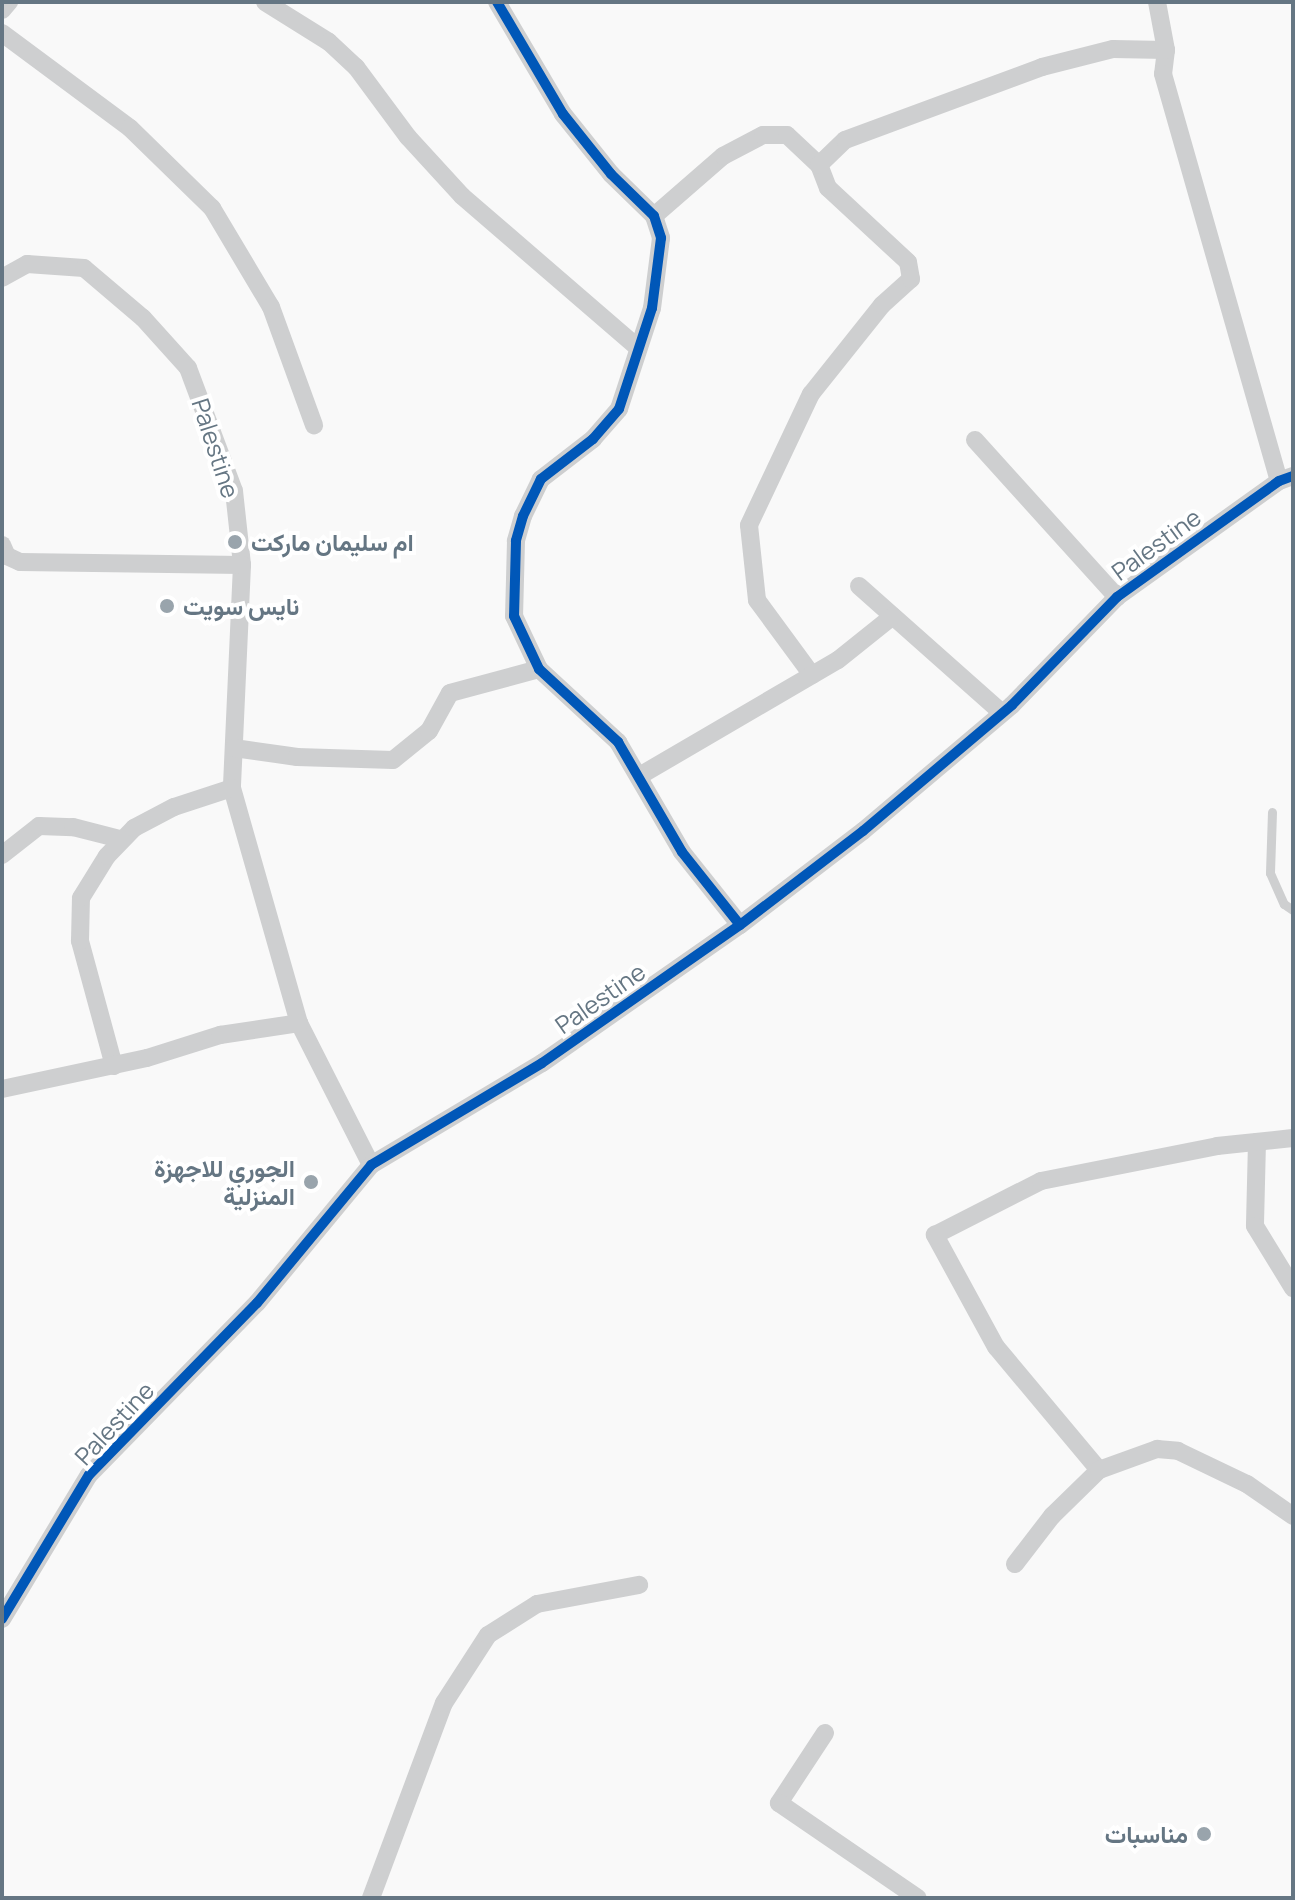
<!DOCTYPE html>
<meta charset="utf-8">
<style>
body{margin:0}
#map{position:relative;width:1295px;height:1900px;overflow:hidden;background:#f9f9f9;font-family:Manrope,Vazirmatn,sans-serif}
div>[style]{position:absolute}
.service>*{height:9px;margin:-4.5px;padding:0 4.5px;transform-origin:4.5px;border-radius:4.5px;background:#cecfd0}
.minor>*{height:18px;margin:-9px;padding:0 9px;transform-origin:9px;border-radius:9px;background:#cecfd0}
.cycleway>*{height:10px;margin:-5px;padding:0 5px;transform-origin:5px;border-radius:5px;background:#0057b8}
.dots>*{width:22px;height:22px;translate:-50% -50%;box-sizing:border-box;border:4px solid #fff;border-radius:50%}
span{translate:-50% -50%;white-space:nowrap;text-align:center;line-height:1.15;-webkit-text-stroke:8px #fff;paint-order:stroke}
.street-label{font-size:24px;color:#657683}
.poi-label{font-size:24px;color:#657683;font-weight:700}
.left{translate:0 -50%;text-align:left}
.right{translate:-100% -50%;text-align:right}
.frame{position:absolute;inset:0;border:4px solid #657683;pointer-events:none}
</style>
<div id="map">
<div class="service">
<div style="left:1272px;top:812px;width:61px;rotate:91.9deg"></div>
<div style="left:1270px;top:873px;width:34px;rotate:66deg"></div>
<div style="left:1284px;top:904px;width:11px;rotate:34deg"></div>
</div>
<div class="minor">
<div style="left:265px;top:2px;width:75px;rotate:32deg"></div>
<div style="left:329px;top:42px;width:37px;rotate:43deg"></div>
<div style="left:356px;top:67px;width:87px;rotate:53.4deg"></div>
<div style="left:408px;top:137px;width:80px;rotate:47.5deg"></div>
<div style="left:462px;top:196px;width:230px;rotate:40.8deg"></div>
<div style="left:497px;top:2px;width:130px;rotate:59.5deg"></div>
<div style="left:563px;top:114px;width:77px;rotate:51.3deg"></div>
<div style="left:611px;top:174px;width:60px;rotate:44.3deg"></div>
<div style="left:654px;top:216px;width:23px;rotate:72deg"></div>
<div style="left:661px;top:238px;width:71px;rotate:97.3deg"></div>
<div style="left:652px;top:308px;width:106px;rotate:108.1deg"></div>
<div style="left:619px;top:409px;width:40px;rotate:131deg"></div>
<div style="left:593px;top:439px;width:66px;rotate:142.4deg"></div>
<div style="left:541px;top:479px;width:41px;rotate:115.9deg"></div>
<div style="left:523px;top:516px;width:26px;rotate:106deg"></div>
<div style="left:516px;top:541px;width:75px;rotate:91.5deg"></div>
<div style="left:514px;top:616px;width:59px;rotate:64.7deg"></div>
<div style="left:539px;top:669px;width:108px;rotate:42.7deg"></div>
<div style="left:618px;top:742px;width:127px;rotate:59.8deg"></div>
<div style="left:682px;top:852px;width:93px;rotate:51.5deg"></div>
<div style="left:2px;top:10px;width:11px;rotate:-49deg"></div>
<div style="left:2px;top:33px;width:159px;rotate:36.6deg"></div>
<div style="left:130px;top:128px;width:115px;rotate:44.3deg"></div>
<div style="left:212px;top:208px;width:115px;rotate:59.2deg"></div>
<div style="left:271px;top:307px;width:126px;rotate:70deg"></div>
<div style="left:1166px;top:50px;width:24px;rotate:97deg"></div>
<div style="left:1163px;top:74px;width:423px;rotate:74.1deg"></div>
<div style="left:654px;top:216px;width:91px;rotate:-41deg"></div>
<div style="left:723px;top:156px;width:45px;rotate:-27.7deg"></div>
<div style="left:763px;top:135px;width:24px"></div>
<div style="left:787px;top:135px;width:44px;rotate:43.2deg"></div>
<div style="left:2px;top:278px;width:29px;rotate:-29deg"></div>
<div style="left:27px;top:264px;width:57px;rotate:4deg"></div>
<div style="left:84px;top:268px;width:77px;rotate:40.3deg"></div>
<div style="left:143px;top:318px;width:67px;rotate:48deg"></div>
<div style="left:188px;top:368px;width:131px;rotate:69.5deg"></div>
<div style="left:234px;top:491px;width:74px;rotate:83.8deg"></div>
<div style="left:242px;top:565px;width:223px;rotate:92.6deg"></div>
<div style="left:232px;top:788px;width:244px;rotate:74.1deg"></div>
<div style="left:299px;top:1023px;width:159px;rotate:63.1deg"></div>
<div style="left:975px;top:440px;width:212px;rotate:47.9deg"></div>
<div style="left:2px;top:545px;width:12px;rotate:66deg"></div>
<div style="left:7px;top:556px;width:14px;rotate:25deg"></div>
<div style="left:20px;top:562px;width:222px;rotate:0.8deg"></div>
<div style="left:859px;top:586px;width:191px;rotate:41.6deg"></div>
<div style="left:812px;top:675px;width:93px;rotate:-126.3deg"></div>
<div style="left:757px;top:600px;width:75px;rotate:-96.1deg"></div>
<div style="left:749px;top:525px;width:145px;rotate:-64.7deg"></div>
<div style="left:811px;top:394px;width:114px;rotate:-51.4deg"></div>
<div style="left:882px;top:305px;width:39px;rotate:-42deg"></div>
<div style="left:911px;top:279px;width:17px;rotate:-100deg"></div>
<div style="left:908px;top:262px;width:109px;rotate:-137.2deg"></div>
<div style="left:828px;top:188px;width:25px;rotate:-111deg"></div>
<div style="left:819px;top:165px;width:36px;rotate:-44deg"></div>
<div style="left:845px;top:140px;width:210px;rotate:-20.3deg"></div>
<div style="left:1042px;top:67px;width:73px;rotate:-14.2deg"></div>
<div style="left:1113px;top:49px;width:53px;rotate:1.1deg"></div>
<div style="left:1166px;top:50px;width:49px;rotate:-100.6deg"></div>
<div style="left:234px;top:748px;width:64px;rotate:8.1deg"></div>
<div style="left:297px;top:757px;width:96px;rotate:1.8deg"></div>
<div style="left:393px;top:760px;width:46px;rotate:-38.9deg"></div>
<div style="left:429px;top:731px;width:43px;rotate:-61.1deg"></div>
<div style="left:450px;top:693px;width:92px;rotate:-15.1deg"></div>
<div style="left:641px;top:775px;width:228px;rotate:-30.3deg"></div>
<div style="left:838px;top:660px;width:70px;rotate:-38.7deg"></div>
<div style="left:2px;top:855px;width:47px;rotate:-38.1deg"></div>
<div style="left:39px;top:826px;width:34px;rotate:2deg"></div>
<div style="left:73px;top:827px;width:49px;rotate:14.3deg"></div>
<div style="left:114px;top:1066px;width:130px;rotate:-105.2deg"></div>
<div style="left:80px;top:941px;width:43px;rotate:-88.7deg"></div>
<div style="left:81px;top:898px;width:49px;rotate:-58.2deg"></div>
<div style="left:107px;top:856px;width:39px;rotate:-46deg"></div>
<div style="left:134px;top:828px;width:45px;rotate:-27.7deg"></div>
<div style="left:174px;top:807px;width:61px;rotate:-18.1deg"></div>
<div style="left:2px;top:1089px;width:148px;rotate:-12.1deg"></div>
<div style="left:147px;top:1058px;width:77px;rotate:-17.5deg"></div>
<div style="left:220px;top:1035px;width:80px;rotate:-8.6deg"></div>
<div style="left:1257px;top:1142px;width:84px;rotate:91.4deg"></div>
<div style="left:1255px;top:1226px;width:73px;rotate:58.5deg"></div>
<div style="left:1099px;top:1470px;width:160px;rotate:-129.9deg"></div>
<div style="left:996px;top:1347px;width:128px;rotate:-118.6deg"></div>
<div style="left:935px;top:1235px;width:119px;rotate:-27deg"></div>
<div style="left:1041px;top:1181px;width:179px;rotate:-11.2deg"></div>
<div style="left:1217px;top:1146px;width:76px;rotate:-6deg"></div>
<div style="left:1015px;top:1564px;width:61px;rotate:-52.4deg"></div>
<div style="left:1052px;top:1516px;width:66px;rotate:-44.4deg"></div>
<div style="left:1099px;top:1470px;width:62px;rotate:-19.9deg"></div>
<div style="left:1157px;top:1449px;width:21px;rotate:5deg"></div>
<div style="left:1178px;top:1451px;width:76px;rotate:25.6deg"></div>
<div style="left:1247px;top:1484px;width:56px;rotate:34.8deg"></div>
<div style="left:2px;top:1619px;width:168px;rotate:-58.9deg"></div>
<div style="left:89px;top:1475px;width:240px;rotate:-45.7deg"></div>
<div style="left:257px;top:1303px;width:179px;rotate:-50.4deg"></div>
<div style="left:371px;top:1165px;width:199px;rotate:-30.8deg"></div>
<div style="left:542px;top:1063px;width:241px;rotate:-34.9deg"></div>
<div style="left:740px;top:925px;width:155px;rotate:-37.4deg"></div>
<div style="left:863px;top:831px;width:195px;rotate:-40.2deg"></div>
<div style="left:1012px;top:705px;width:151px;rotate:-45.8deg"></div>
<div style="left:1117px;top:597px;width:199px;rotate:-35.6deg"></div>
<div style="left:1279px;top:481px;width:15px;rotate:-20deg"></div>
<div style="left:825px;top:1733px;width:84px;rotate:123.3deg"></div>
<div style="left:779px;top:1803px;width:168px;rotate:34.4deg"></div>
<div style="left:371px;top:1898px;width:208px;rotate:-69.5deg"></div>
<div style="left:444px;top:1703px;width:81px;rotate:-57.1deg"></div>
<div style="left:488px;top:1635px;width:58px;rotate:-32.3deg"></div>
<div style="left:537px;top:1604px;width:104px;rotate:-10.6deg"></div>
</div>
<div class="cycleway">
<div style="left:497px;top:2px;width:130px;rotate:59.5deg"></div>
<div style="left:563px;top:114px;width:77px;rotate:51.3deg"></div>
<div style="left:611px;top:174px;width:60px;rotate:44.3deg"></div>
<div style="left:654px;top:216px;width:23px;rotate:72deg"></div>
<div style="left:661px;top:238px;width:71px;rotate:97.3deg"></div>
<div style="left:652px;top:308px;width:106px;rotate:108.1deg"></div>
<div style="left:619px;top:409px;width:40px;rotate:131deg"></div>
<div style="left:593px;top:439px;width:66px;rotate:142.4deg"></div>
<div style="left:541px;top:479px;width:41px;rotate:115.9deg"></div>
<div style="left:523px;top:516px;width:26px;rotate:106deg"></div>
<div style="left:516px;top:541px;width:75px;rotate:91.5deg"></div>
<div style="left:514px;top:616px;width:59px;rotate:64.7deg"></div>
<div style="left:539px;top:669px;width:108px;rotate:42.7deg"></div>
<div style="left:618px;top:742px;width:127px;rotate:59.8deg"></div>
<div style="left:682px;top:852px;width:93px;rotate:51.5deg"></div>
<div style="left:2px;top:1619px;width:168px;rotate:-58.9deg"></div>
<div style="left:89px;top:1475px;width:240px;rotate:-45.7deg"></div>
<div style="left:257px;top:1303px;width:179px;rotate:-50.4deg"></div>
<div style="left:371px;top:1165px;width:199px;rotate:-30.8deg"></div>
<div style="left:542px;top:1063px;width:241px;rotate:-34.9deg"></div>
<div style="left:740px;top:925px;width:155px;rotate:-37.4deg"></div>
<div style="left:863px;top:831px;width:195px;rotate:-40.2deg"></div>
<div style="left:1012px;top:705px;width:151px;rotate:-45.8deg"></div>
<div style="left:1117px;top:597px;width:199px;rotate:-35.6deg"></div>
<div style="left:1279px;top:481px;width:15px;rotate:-20deg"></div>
</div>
<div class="dots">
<div style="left:235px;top:542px;background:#99a4ac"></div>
<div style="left:167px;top:606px;background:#99a4ac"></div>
<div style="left:311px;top:1182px;background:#99a4ac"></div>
<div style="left:1204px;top:1834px;background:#99a4ac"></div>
</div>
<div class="street-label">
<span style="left:216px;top:448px;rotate:72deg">Palestine</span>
<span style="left:1156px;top:544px;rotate:-36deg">Palestine</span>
<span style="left:600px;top:998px;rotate:-35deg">Palestine</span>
<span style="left:114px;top:1423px;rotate:-47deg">Palestine</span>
</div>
<div class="poi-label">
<span class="left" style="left:251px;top:542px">ام سليمان ماركت</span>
<span class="left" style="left:183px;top:606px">نايس سويت</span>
<span class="right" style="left:295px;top:1182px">الجوري للاجهزة<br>المنزلية</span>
<span class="right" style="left:1188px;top:1834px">مناسبات</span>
</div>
<div class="frame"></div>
</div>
